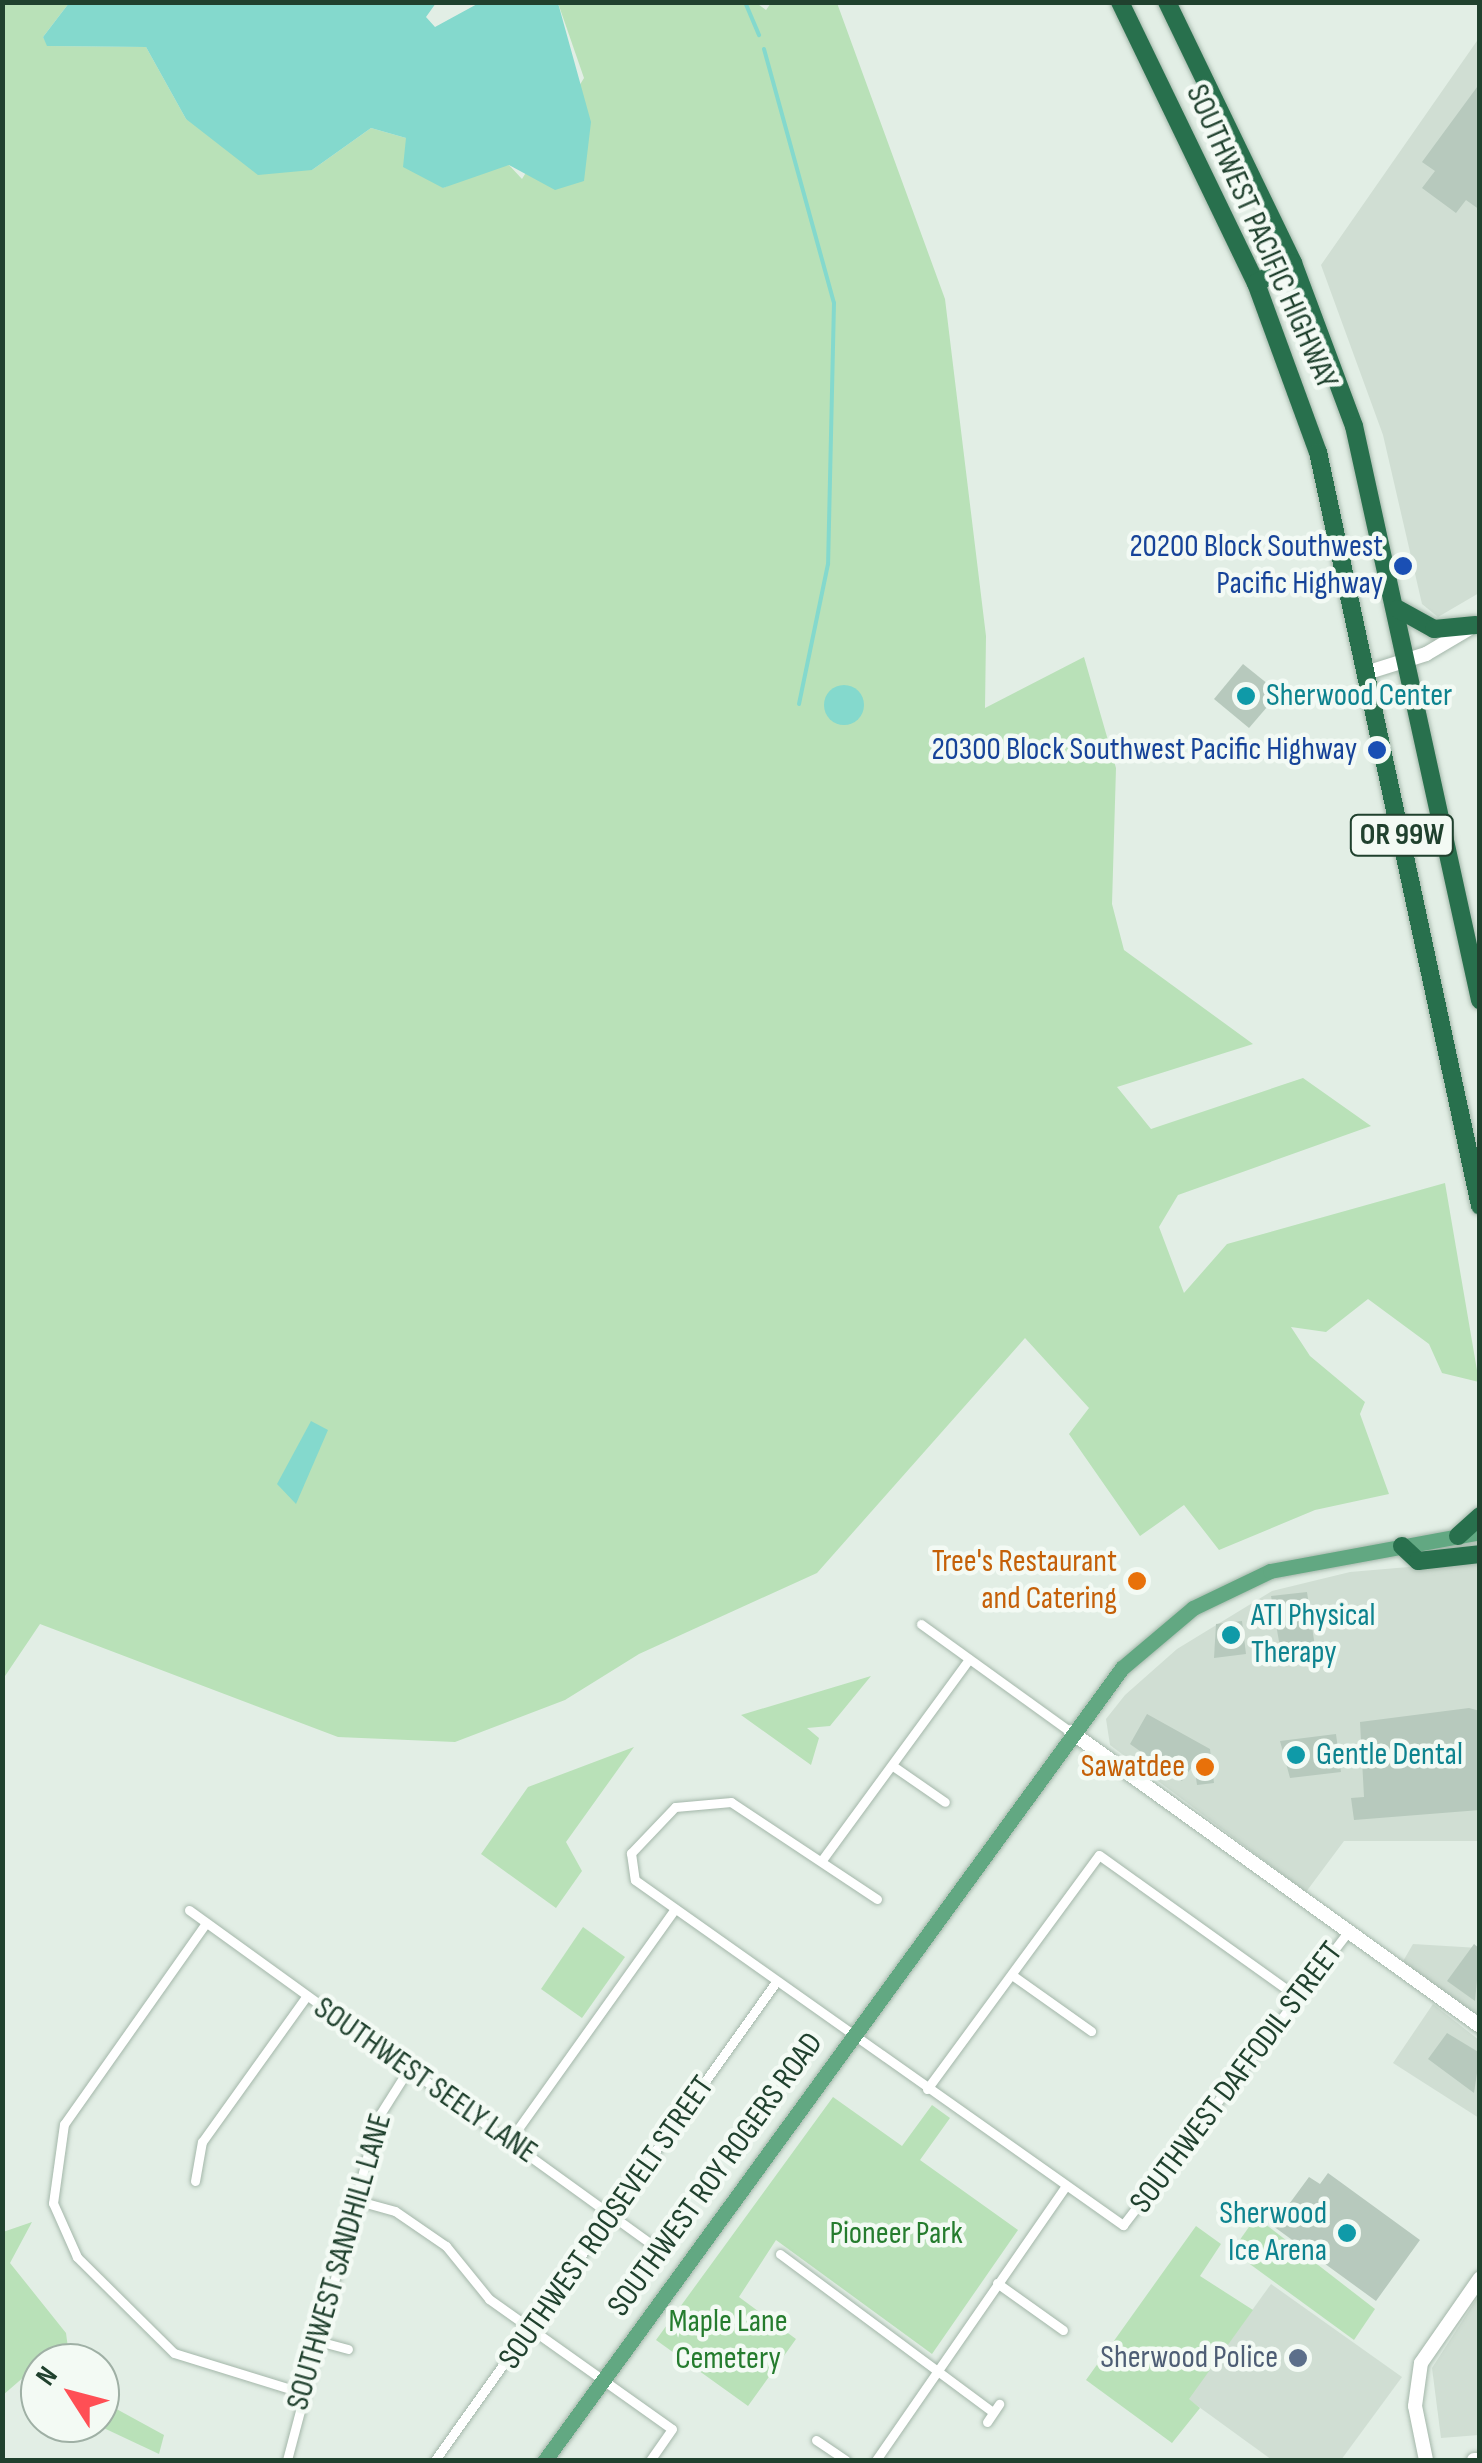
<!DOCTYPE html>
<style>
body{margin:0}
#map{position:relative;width:1482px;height:2463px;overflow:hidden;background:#e2eee5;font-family:"Sofia Sans Condensed",sans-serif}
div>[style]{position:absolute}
.built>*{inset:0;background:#d0ded3}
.green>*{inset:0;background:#b9e1b8}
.water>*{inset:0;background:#84d9cd}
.round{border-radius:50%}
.stream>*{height:4px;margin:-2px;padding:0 2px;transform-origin:2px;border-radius:2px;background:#84d9cd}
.building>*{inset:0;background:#b7c9bd}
.roads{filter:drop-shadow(0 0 2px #a4b7aa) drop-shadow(0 0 2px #a4b7aa)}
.street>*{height:9px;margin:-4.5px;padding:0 4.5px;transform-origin:4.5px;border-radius:4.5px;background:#fff}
.secondary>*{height:14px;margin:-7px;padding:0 7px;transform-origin:7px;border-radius:7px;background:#fff}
.primary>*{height:15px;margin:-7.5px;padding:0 7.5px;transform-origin:7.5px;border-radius:7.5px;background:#62a882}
.highway>*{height:18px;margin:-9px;padding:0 9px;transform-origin:9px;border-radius:9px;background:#28704d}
.dots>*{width:28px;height:28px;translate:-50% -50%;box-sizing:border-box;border:5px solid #f3faf4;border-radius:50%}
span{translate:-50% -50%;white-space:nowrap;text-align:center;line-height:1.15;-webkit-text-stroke:9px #f3faf4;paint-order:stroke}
.shield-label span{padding:2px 8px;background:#f3faf4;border:2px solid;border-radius:8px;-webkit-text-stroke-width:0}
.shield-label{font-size:30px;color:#20412e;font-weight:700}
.street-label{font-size:32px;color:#20412e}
.transit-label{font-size:32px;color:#164399}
.right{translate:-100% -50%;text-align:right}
.culture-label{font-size:32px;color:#0d838f}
.left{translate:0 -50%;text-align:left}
.food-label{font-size:32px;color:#c56008}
.park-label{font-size:32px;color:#257c2e}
.service-label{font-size:32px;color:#4e5e75}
.frame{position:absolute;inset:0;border:5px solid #20412e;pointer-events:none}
.north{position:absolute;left:20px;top:2343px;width:100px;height:100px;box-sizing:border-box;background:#f3faf4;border:2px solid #9fb0a5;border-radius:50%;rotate:306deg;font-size:28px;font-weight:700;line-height:40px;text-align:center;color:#20412e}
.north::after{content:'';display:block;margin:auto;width:35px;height:45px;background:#ff4f55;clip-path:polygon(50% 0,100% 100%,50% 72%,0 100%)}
</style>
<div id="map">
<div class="built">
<div style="clip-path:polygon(1479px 38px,1479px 593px,1438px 617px,1422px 604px,1383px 435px,1321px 265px)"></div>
<div style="clip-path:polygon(1479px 1561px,1479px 1841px,1344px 1841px,1306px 1892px,1110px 1745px,1106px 1719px,1125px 1695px,1177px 1649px,1272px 1591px,1350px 1572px)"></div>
<div style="clip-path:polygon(1413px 1944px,1479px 1948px,1479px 2017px,1402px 1963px)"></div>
<div style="clip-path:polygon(1433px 2004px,1479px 2040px,1479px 2118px,1393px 2063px)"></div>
<div style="clip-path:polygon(1271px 2284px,1402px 2377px,1341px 2460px,1272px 2460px,1188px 2399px)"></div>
<div style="clip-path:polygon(1479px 2295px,1479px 2435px,1441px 2438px,1432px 2368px)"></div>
</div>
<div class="green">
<div style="clip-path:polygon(755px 2px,766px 10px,771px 3px,837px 3px,945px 299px,986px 636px,985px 708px,1084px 657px,1116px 768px,1112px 904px,1124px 950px,1253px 1044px,1117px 1087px,1151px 1129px,1303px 1078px,1371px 1126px,1178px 1195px,1159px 1227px,1184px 1293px,1227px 1244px,1445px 1183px,1479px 1382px,1442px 1373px,1429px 1344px,1368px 1299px,1326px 1332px,1291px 1327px,1310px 1356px,1365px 1402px,1360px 1414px,1389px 1494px,1315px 1510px,1219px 1550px,1184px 1505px,1140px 1536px,1069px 1434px,1089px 1408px,1025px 1338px,817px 1573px,639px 1654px,565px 1700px,455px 1742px,338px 1737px,40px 1624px,3px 1679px,3px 3px,69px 3px,43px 37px,48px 46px,146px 47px,186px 119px,312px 170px,371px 128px,406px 138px,443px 188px,487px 167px,509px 165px,522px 179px,584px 78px,558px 3px)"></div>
<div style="clip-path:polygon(871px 1676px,830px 1726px,807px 1728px,819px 1738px,811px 1765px,741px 1715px)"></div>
<div style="clip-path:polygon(634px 1747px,566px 1842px,582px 1871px,556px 1908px,481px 1854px,528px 1787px)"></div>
<div style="clip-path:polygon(583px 1927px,625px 1957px,582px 2018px,541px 1989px)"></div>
<div style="clip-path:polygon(833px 2097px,902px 2146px,932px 2105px,950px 2118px,920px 2160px,1018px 2230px,932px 2354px,776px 2240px,739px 2297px,796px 2339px,748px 2406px,656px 2340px)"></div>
<div style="clip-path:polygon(1256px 2217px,1375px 2309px,1354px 2340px,1232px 2251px)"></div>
<div style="clip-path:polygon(32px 2222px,10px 2263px,66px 2333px,70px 2363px,40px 2363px,3px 2395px,3px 2232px)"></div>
<div style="clip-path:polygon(1196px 2226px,1221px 2244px,1200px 2276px,1253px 2310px,1189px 2399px,1200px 2408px,1172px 2443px,1086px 2380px)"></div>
<div style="clip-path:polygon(100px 2400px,164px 2435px,159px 2454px,93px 2423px)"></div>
</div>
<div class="water">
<div style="clip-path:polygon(69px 3px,436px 3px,426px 17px,435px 27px,479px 3px,558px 3px,591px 122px,584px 181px,555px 190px,509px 165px,443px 188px,403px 167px,406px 138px,371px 128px,312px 170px,258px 175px,186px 119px,146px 47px,47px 46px,43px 37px)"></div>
<div class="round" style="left:824px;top:685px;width:40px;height:40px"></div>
<div style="clip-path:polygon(311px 1421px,328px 1430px,296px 1504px,277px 1484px)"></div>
</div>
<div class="stream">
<div style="left:745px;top:2px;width:36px;rotate:67deg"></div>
<div style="left:764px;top:49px;width:263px;rotate:74.6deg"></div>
<div style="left:834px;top:303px;width:261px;rotate:91.3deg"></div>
<div style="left:828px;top:564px;width:143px;rotate:101.7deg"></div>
</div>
<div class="building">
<div style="clip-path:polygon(1480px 83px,1480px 210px,1466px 200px,1456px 213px,1422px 188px,1435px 171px,1422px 162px)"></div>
<div style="clip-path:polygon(1243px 664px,1279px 693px,1249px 728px,1214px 699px)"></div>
<div style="clip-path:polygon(1307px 1592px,1315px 1647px,1280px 1647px,1271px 1596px)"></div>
<div style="clip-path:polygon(1242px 1621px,1246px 1654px,1214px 1658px,1216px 1624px)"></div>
<div style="clip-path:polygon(1469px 1708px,1480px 1711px,1480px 1810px,1354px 1820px,1351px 1798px,1364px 1797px,1360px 1722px)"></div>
<div style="clip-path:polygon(1147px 1714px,1210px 1749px,1214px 1783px,1197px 1785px,1194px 1764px,1182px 1781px,1130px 1744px)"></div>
<div style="clip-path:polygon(1336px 1734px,1341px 1772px,1290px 1778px,1280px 1741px)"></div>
<div style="clip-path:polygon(1474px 1944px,1480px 1949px,1475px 2001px,1447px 1981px)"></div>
<div style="clip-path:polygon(1447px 2033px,1480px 2053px,1474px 2093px,1428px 2059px)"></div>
<div style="clip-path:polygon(1328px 2173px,1420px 2240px,1376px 2301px,1273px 2226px,1309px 2177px,1320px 2184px)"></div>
</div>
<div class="roads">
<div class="street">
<div style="left:921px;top:1624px;width:185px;rotate:35.8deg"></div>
<div style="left:893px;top:1766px;width:63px;rotate:34.7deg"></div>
<div style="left:822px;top:1860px;width:249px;rotate:-53.8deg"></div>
<div style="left:877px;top:1899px;width:175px;rotate:-146.4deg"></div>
<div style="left:731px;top:1802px;width:56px;rotate:174.9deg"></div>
<div style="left:675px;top:1807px;width:64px;rotate:133.7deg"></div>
<div style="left:631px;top:1853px;width:27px;rotate:82deg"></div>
<div style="left:635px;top:1880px;width:598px;rotate:35.26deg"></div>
<div style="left:1123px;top:2225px;width:372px;rotate:-52.5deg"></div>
<div style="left:189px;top:1910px;width:582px;rotate:35.85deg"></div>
<div style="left:206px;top:1923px;width:246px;rotate:125.2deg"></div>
<div style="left:64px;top:2124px;width:80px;rotate:97.9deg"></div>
<div style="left:53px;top:2203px;width:59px;rotate:66deg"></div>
<div style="left:77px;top:2257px;width:136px;rotate:44.7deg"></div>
<div style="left:174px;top:2353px;width:135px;rotate:17.2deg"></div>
<div style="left:1012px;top:1975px;width:97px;rotate:35.3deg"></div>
<div style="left:927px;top:2089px;width:290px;rotate:-53.7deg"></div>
<div style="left:1099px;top:1855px;width:246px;rotate:35.6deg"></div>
<div style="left:510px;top:2140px;width:284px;rotate:-54.5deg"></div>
<div style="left:195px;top:2181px;width:40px;rotate:-80deg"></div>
<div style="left:202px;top:2142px;width:178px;rotate:-54.4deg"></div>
<div style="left:355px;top:2200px;width:41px;rotate:15.4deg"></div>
<div style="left:395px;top:2211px;width:62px;rotate:34.5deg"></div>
<div style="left:446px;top:2246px;width:68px;rotate:50.9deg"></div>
<div style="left:489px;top:2299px;width:224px;rotate:35.4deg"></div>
<div style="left:672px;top:2429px;width:38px;rotate:125deg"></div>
<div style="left:780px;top:2254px;width:265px;rotate:36.6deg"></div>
<div style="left:997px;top:2283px;width:81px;rotate:35.5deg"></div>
<div style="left:318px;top:2341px;width:31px;rotate:15deg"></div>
<div style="left:987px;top:2422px;width:22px;rotate:-56deg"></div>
<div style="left:816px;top:2440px;width:36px;rotate:34deg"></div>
<div style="left:287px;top:2460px;width:353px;rotate:-75.2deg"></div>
<div style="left:377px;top:2119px;width:58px;rotate:-57.7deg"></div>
<div style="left:435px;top:2460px;width:587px;rotate:-54.5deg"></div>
<div style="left:876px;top:2460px;width:333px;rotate:-55.3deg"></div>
</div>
<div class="secondary">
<div style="left:1369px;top:672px;width:60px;rotate:-17.5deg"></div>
<div style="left:1426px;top:654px;width:59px;rotate:-30.5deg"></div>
<div style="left:1071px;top:1732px;width:504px;rotate:35.71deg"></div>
<div style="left:1426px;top:2460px;width:55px;rotate:-101.5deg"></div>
<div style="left:1415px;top:2406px;width:43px;rotate:-82.1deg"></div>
<div style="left:1421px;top:2363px;width:103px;rotate:-55.2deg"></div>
<div style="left:1474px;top:2460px;width:6px"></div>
</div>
<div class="primary">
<div style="left:545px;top:2460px;width:980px;rotate:-53.93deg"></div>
<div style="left:1122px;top:1668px;width:93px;rotate:-40.2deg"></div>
<div style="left:1193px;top:1608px;width:85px;rotate:-25.7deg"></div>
<div style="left:1270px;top:1571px;width:214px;rotate:-10.5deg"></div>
</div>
<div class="highway">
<div style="left:1120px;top:2px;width:312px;rotate:64.2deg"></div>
<div style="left:1256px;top:283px;width:180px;rotate:69.9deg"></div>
<div style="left:1318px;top:452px;width:771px;rotate:77.87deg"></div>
<div style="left:1167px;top:2px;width:290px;rotate:64.2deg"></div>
<div style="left:1293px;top:263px;width:174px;rotate:69.5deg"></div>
<div style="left:1354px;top:426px;width:588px;rotate:77.62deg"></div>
<div style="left:1256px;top:283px;width:42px;rotate:-28.4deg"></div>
<div style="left:1398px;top:609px;width:41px;rotate:29.1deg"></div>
<div style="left:1434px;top:629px;width:42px;rotate:-5.4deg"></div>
<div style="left:1458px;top:1536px;width:30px;rotate:-42deg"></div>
<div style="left:1402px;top:1546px;width:22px;rotate:43deg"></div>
<div style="left:1418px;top:1561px;width:62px;rotate:-6.4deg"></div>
</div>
</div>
<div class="dots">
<div style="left:1403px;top:566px;background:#1a4fb4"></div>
<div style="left:1246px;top:696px;background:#0f9aa8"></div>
<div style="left:1377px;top:750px;background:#1a4fb4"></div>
<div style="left:1137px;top:1581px;background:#e8710a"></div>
<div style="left:1231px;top:1635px;background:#0f9aa8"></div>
<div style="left:1296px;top:1755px;background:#0f9aa8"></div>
<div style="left:1205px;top:1767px;background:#e8710a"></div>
<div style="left:1347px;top:2233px;background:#0f9aa8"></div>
<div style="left:1298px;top:2358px;background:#5c6f8a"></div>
</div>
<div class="shield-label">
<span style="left:1402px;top:835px">OR 99W</span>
</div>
<div class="street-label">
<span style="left:1261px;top:237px;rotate:66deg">SOUTHWEST PACIFIC HIGHWAY</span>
<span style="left:1237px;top:2078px;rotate:-53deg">SOUTHWEST DAFFODIL STREET</span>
<span style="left:425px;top:2081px;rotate:35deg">SOUTHWEST SEELY LANE</span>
<span style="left:716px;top:2175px;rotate:-54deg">SOUTHWEST ROY ROGERS ROAD</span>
<span style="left:607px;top:2223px;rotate:-55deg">SOUTHWEST ROOSEVELT STREET</span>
<span style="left:340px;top:2262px;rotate:-74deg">SOUTHWEST SANDHILL LANE</span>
</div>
<div class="transit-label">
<span class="right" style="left:1383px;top:566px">20200 Block Southwest<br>Pacific Highway</span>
<span class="right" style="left:1357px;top:750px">20300 Block Southwest Pacific Highway</span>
</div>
<div class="culture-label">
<span class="left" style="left:1266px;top:696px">Sherwood Center</span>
<span class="left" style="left:1251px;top:1635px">ATI Physical<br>Therapy</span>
<span class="left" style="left:1316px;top:1755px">Gentle Dental</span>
<span class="right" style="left:1327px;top:2233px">Sherwood<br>Ice Arena</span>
</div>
<div class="food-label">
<span class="right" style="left:1117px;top:1581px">Tree's Restaurant<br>and Catering</span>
<span class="right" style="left:1185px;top:1767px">Sawatdee</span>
</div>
<div class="park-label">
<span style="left:896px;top:2234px">Pioneer Park</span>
<span style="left:728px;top:2341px">Maple Lane<br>Cemetery</span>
</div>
<div class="service-label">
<span class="right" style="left:1278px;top:2358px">Sherwood Police</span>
</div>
<div class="frame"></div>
<div class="north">N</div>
</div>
